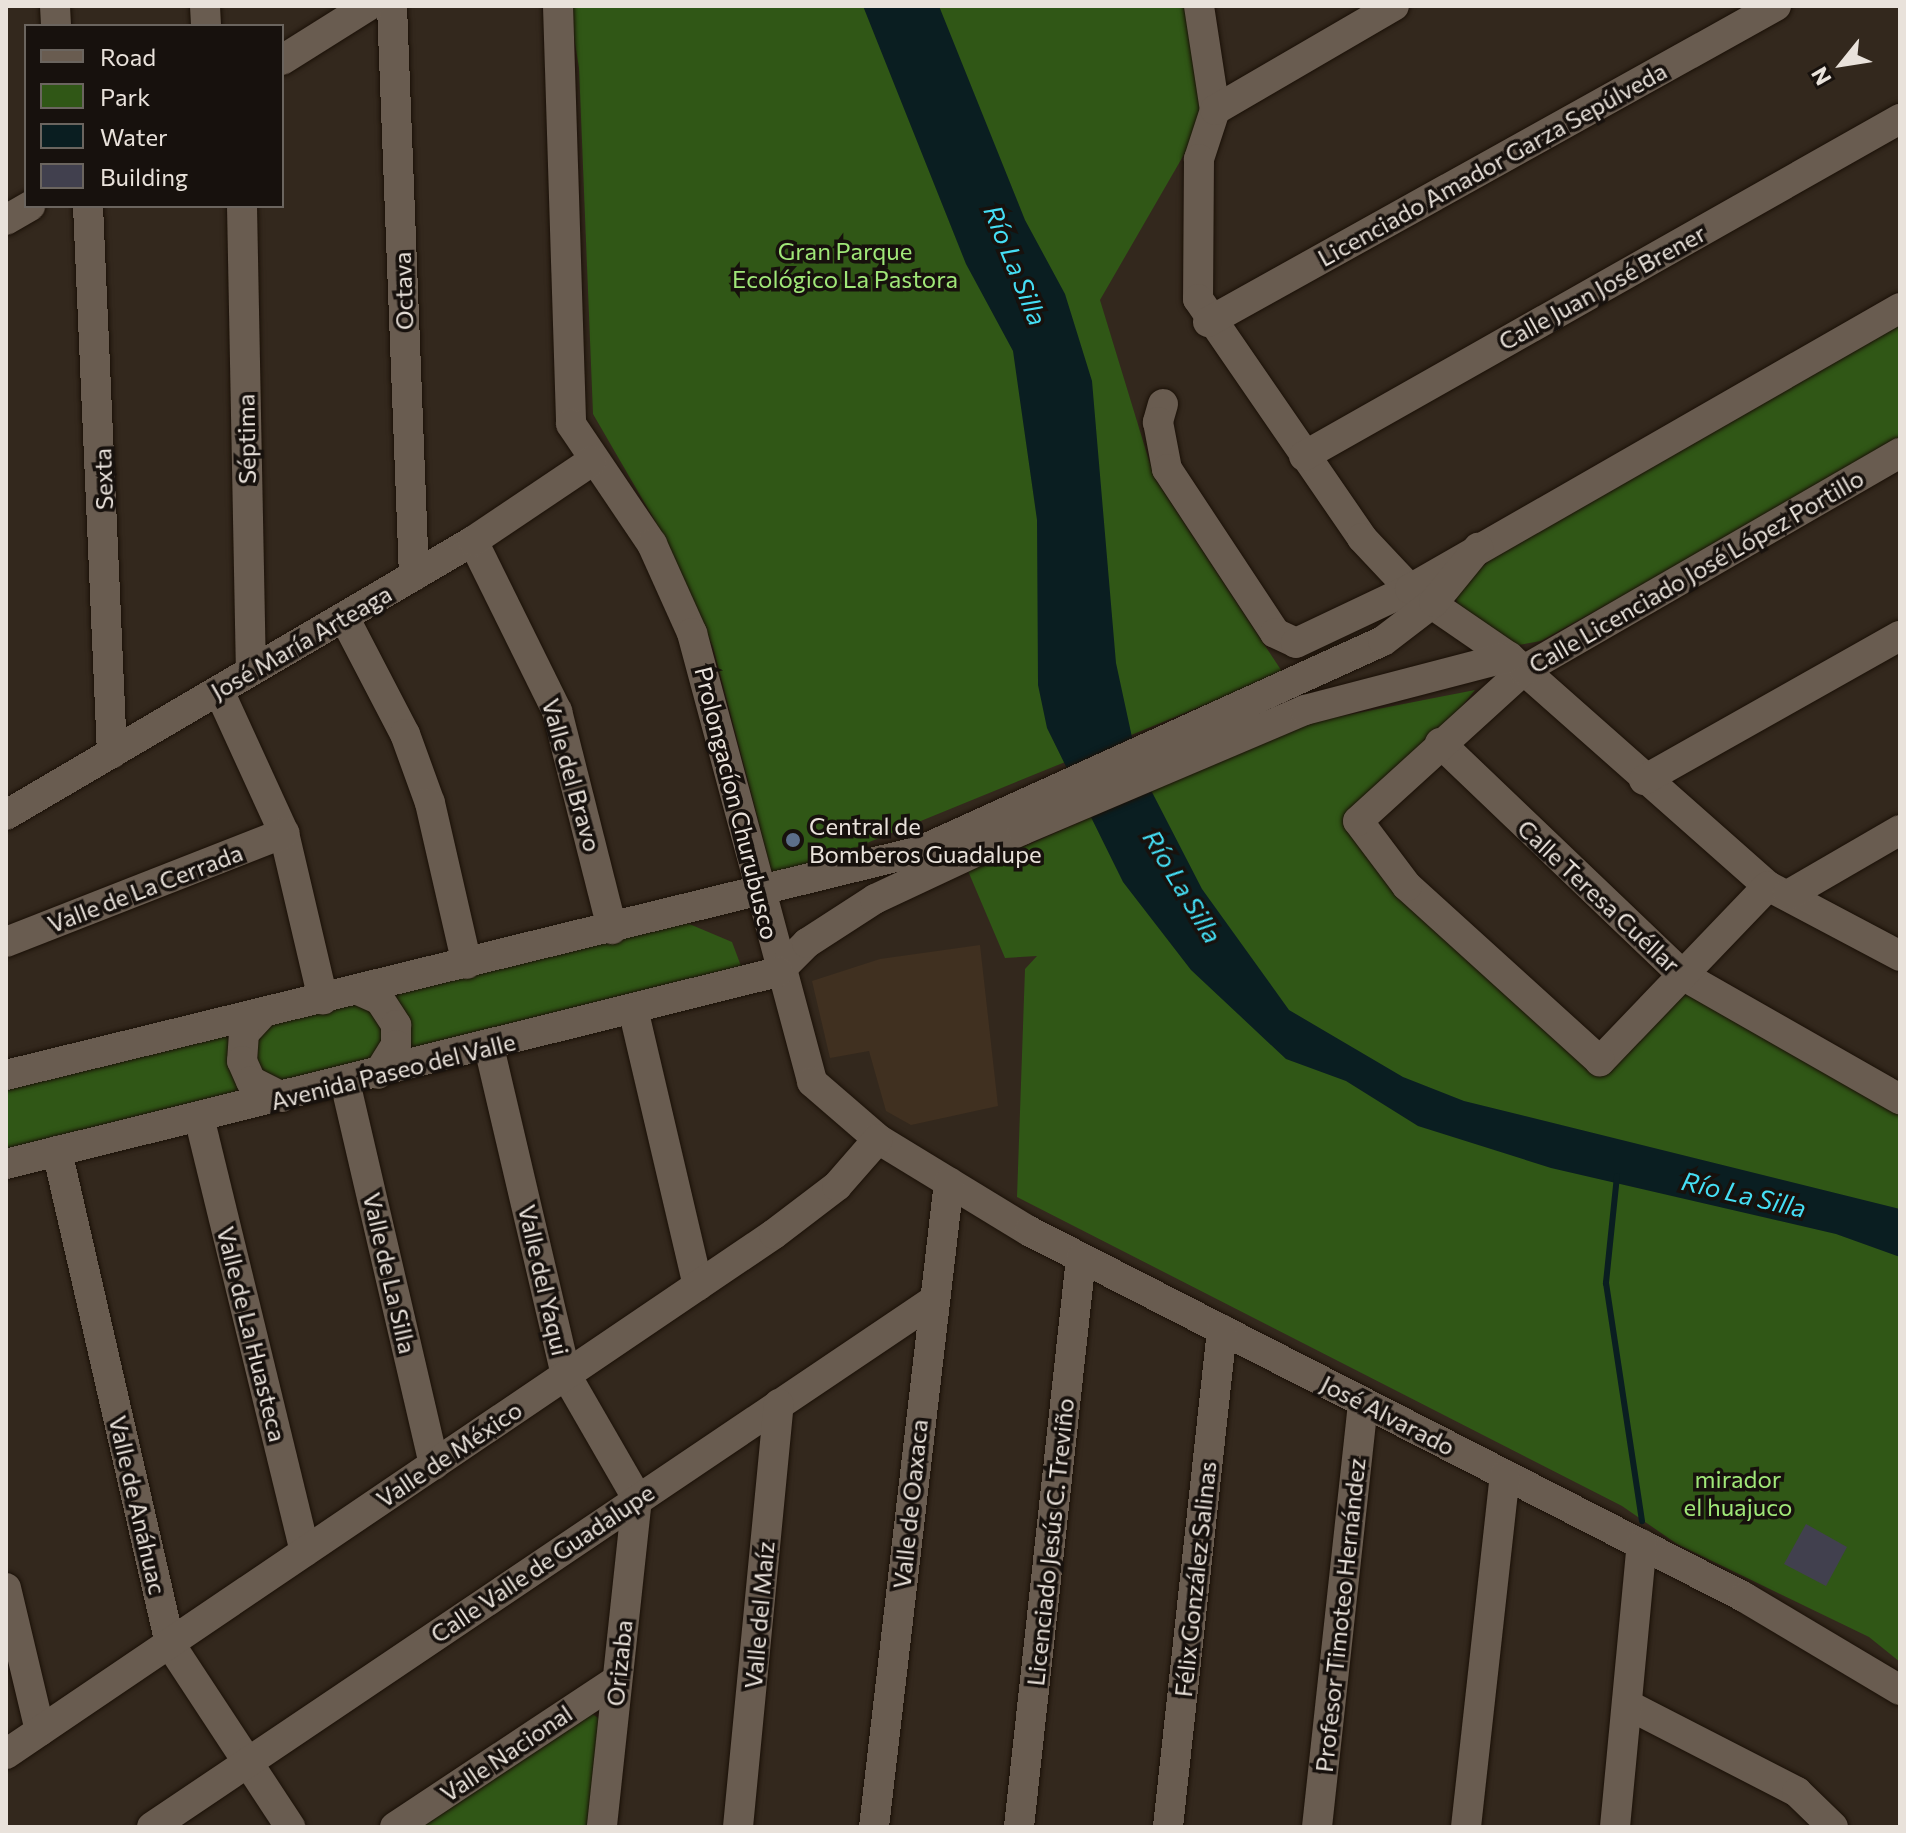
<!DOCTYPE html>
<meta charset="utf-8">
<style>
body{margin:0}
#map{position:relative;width:1906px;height:1833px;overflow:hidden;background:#33281d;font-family:Commissioner,sans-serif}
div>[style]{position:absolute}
.built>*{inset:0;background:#403020}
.green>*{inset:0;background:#305716}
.water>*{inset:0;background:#0a1e21}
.stream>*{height:6px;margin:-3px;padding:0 3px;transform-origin:3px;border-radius:3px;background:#0a1e21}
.building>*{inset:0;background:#41404e}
.roads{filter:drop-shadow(0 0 2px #1a1007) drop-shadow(0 0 2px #1a1007)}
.minor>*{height:30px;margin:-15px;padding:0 15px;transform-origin:15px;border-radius:15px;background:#695c50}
.dots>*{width:22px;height:22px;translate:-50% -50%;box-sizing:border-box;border:4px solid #17110d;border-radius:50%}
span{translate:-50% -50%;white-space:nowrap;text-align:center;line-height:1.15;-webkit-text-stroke:7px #17110d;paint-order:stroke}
.street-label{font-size:24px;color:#e9e2db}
.park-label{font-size:24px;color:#a0e778}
.poi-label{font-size:24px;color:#e9e2db}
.left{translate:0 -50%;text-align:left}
.water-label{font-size:26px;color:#45def4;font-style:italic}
.frame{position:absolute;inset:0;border:8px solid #e9e2db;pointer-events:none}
.legend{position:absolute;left:24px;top:24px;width:260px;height:184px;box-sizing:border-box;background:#17110d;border:2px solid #6b655f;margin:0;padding:10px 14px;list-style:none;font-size:24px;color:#e9e2db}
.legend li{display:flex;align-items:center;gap:16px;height:40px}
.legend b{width:40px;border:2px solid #6b655f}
.north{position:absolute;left:1802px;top:24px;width:80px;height:80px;-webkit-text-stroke:6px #17110d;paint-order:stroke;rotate:240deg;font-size:22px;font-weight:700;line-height:32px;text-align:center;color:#e9e2db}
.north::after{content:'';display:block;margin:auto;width:28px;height:36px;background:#e9e2db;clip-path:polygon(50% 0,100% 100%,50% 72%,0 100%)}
</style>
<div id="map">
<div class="built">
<div style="clip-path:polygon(980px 945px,998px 1106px,911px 1125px,886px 1111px,869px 1051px,830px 1058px,812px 981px,880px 959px)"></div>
</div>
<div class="green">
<div style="clip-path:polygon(569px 6px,1184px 6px,1208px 113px,1100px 300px,1154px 477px,1283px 673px,774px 881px,713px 647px,666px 540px,593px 414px,579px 68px)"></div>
<div style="clip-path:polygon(1900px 319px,1900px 443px,1541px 641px,1513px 646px,1457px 605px,1455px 593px,1507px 543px)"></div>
<div style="clip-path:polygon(1475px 690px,1366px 825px,1594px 1055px,1684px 976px,1900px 1098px,1900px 1662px,1869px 1637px,1677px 1544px,1622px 1506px,1017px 1197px,1025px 969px,1037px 956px,1005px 958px,968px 871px,1306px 723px)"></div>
<div style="clip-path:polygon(687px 923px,732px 942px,741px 966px,6px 1152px,6px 1087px)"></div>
<div style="clip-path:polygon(591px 1713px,601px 1720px,596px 1827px,418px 1827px)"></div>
</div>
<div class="water">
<div style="clip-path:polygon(863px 6px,939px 6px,1025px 220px,1065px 294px,1092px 381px,1116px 663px,1138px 765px,1202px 889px,1289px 1010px,1403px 1077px,1464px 1101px,1900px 1209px,1900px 1257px,1836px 1234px,1551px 1168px,1418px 1126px,1346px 1081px,1286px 1059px,1191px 970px,1123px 882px,1047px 728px,1038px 685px,1037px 520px,1013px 351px,966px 264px)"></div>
</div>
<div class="stream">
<div style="left:1617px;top:1176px;width:108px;rotate:95.9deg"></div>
<div style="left:1606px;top:1283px;width:241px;rotate:81.4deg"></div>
</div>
<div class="building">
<div style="clip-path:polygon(1806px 1524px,1847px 1547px,1826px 1586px,1784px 1564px)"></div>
</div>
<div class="roads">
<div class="minor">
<div style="left:55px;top:6px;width:20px;rotate:87deg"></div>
<div style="left:205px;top:6px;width:20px;rotate:87deg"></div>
<div style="left:392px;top:6px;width:570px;rotate:87.79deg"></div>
<div style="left:558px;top:6px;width:418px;rotate:88.2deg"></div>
<div style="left:571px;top:424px;width:145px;rotate:56deg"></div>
<div style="left:652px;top:544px;width:98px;rotate:65.8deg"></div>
<div style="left:692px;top:633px;width:465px;rotate:75deg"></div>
<div style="left:812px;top:1082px;width:87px;rotate:40.8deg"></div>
<div style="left:878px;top:1139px;width:177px;rotate:31.4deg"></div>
<div style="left:1029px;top:1231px;width:803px;rotate:27.11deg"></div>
<div style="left:1744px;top:1597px;width:182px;rotate:30.8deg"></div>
<div style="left:1199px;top:6px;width:105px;rotate:81.3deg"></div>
<div style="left:1215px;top:110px;width:52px;rotate:108.1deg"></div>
<div style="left:1199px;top:159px;width:140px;rotate:90.4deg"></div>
<div style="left:1198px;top:299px;width:290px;rotate:55.5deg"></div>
<div style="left:1362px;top:538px;width:70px;rotate:46.7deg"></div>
<div style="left:1410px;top:589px;width:120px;rotate:34.5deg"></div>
<div style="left:1509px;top:657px;width:346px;rotate:41.5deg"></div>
<div style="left:1768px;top:886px;width:149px;rotate:27.9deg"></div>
<div style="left:282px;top:60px;width:102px;rotate:-32.1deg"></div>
<div style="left:1215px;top:110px;width:207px;rotate:-30.2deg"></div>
<div style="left:88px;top:206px;width:548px;rotate:87.49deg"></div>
<div style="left:242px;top:206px;width:465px;rotate:88.9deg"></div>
<div style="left:6px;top:220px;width:28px;rotate:-30deg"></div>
<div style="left:1208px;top:322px;width:650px;rotate:-29.09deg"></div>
<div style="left:1163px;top:404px;width:19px;rotate:106deg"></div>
<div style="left:1158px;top:422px;width:48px;rotate:79.2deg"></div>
<div style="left:1167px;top:469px;width:196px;rotate:56.6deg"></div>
<div style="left:1275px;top:633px;width:23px;rotate:25deg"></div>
<div style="left:1296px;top:643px;width:126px;rotate:-25.3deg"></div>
<div style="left:1410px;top:589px;width:565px;rotate:-29.83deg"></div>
<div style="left:1304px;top:456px;width:685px;rotate:-29.49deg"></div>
<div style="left:473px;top:541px;width:190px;rotate:63.7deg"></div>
<div style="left:557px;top:711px;width:225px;rotate:75.8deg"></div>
<div style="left:344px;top:617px;width:132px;rotate:62.5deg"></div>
<div style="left:405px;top:734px;width:73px;rotate:70.1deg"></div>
<div style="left:430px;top:803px;width:165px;rotate:77.1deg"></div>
<div style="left:219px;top:691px;width:156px;rotate:65.4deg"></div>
<div style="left:284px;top:833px;width:171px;rotate:76.8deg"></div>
<div style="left:1440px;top:743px;width:337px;rotate:43.7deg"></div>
<div style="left:1684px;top:976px;width:249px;rotate:29.7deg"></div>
<div style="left:1644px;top:780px;width:294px;rotate:-29.4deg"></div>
<div style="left:6px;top:815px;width:541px;rotate:-30.4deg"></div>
<div style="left:473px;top:541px;width:143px;rotate:-33.9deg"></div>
<div style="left:1768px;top:886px;width:243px;rotate:133.8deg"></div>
<div style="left:1600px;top:1061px;width:261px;rotate:-137.8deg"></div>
<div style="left:1407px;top:886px;width:81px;rotate:-127deg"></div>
<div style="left:1358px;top:821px;width:224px;rotate:-42.3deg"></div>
<div style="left:1524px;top:670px;width:434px;rotate:-30deg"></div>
<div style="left:1788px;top:895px;width:129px;rotate:-30.1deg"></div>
<div style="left:6px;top:942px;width:299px;rotate:-21.4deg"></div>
<div style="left:778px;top:972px;width:41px;rotate:-45deg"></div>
<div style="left:807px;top:943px;width:81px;rotate:-32.9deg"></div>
<div style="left:875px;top:899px;width:162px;rotate:-25.1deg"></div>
<div style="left:1022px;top:830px;width:307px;rotate:-23deg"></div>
<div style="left:1305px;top:710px;width:211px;rotate:-14.6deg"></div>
<div style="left:358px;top:990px;width:24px;rotate:24deg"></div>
<div style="left:380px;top:1000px;width:30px;rotate:57deg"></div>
<div style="left:396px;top:1025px;width:20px;rotate:90deg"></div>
<div style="left:396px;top:1045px;width:34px;rotate:122deg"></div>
<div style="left:634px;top:1013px;width:280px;rotate:76.8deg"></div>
<div style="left:262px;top:1014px;width:26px;rotate:133deg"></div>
<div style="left:244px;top:1033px;width:28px;rotate:94deg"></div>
<div style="left:242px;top:1061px;width:22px;rotate:66deg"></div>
<div style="left:251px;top:1081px;width:35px;rotate:27deg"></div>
<div style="left:489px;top:1047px;width:337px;rotate:76.8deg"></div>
<div style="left:566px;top:1375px;width:142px;rotate:60deg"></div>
<div style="left:637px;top:1498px;width:331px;rotate:96.1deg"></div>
<div style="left:6px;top:1075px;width:941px;rotate:-13.77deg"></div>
<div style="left:920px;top:851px;width:508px;rotate:-24.4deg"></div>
<div style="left:1383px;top:641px;width:64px;rotate:-37.4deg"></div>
<div style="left:1434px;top:602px;width:70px;rotate:-50.8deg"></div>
<div style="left:345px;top:1082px;width:393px;rotate:76.9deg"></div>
<div style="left:199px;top:1117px;width:447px;rotate:76.3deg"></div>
<div style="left:57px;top:1151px;width:506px;rotate:77.09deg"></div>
<div style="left:170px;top:1644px;width:219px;rotate:56.7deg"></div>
<div style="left:6px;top:1164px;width:796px;rotate:-13.97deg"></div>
<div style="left:6px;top:1588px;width:147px;rotate:76.6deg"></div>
<div style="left:1628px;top:1705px;width:190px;rotate:27.2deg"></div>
<div style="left:1797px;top:1792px;width:50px;rotate:44.2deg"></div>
<div style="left:6px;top:1754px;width:927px;rotate:-34.1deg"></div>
<div style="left:774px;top:1234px;width:79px;rotate:-37.3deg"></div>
<div style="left:837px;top:1186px;width:62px;rotate:-48.9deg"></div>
<div style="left:152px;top:1827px;width:942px;rotate:-33.96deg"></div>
<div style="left:395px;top:1827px;width:266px;rotate:-33.5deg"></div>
<div style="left:738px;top:1827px;width:425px;rotate:-84.5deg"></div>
<div style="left:874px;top:1827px;width:649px;rotate:-83.37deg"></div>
<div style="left:1019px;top:1827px;width:572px;rotate:-83.78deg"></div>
<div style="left:1168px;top:1827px;width:500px;rotate:-83.8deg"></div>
<div style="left:1317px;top:1827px;width:427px;rotate:-83.8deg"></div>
<div style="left:1466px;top:1827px;width:354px;rotate:-83.7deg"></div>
<div style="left:1615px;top:1827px;width:284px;rotate:-84.6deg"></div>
</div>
</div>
<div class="dots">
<div style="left:793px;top:840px;background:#5c6f8a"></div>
</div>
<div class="street-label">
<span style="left:1492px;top:164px;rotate:-29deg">Licenciado Amador Garza Sepúlveda</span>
<span style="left:1602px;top:287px;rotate:-29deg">Calle Juan José Brener</span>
<span style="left:403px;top:291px;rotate:-92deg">Octava</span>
<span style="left:246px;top:439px;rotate:-91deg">Séptima</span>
<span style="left:103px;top:479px;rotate:-92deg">Sexta</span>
<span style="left:1696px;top:571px;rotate:-30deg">Calle Licenciado José López Portillo</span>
<span style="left:301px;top:642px;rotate:-30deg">José María Arteaga</span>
<span style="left:572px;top:775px;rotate:74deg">Valle del Bravo</span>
<span style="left:737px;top:803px;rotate:76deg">Prolongacíon Churubusco</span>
<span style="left:145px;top:888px;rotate:-21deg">Valle de La Cerrada</span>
<span style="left:1599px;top:896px;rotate:43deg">Calle Teresa Cuéllar</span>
<span style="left:393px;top:1071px;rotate:-14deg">Avenida Paseo del Valle</span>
<span style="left:390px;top:1273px;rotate:77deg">Valle de La Silla</span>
<span style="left:544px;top:1280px;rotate:77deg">Valle del Yaqui</span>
<span style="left:252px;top:1334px;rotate:76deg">Valle de La Huasteca</span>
<span style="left:1388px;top:1415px;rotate:27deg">José Alvarado</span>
<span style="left:449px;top:1454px;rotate:-34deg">Valle de México</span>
<span style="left:910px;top:1504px;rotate:-84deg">Valle de Oaxaca</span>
<span style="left:138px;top:1505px;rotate:77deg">Valle de Anáhuac</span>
<span style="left:1050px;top:1542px;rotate:-84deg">Licenciado Jesús C. Treviño</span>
<span style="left:542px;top:1563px;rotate:-34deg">Calle Valle de Guadalupe</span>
<span style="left:1195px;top:1579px;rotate:-84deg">Félix González Salinas</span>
<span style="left:759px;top:1615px;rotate:-85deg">Valle del Maíz</span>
<span style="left:1340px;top:1615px;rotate:-84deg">Profesor Timoteo Hernández</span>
<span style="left:619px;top:1663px;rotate:-84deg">Orizaba</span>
<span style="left:506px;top:1753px;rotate:-34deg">Valle Nacional</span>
</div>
<div class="park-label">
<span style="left:845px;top:265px">Gran Parque<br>Ecológico La Pastora</span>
<span style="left:1738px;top:1493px">mirador<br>el huajuco</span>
</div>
<div class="poi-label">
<span class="left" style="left:809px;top:840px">Central de<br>Bomberos Guadalupe</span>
</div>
<div class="water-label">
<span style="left:1016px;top:265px;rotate:68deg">Río La Silla</span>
<span style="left:1183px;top:886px;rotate:59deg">Río La Silla</span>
<span style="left:1744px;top:1194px;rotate:13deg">Río La Silla</span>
</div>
<div class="frame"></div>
<ul class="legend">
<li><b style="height:10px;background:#695c50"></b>Road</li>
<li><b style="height:22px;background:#305716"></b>Park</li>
<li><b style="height:22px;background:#0a1e21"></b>Water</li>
<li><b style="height:22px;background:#41404e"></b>Building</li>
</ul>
<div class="north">N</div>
</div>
